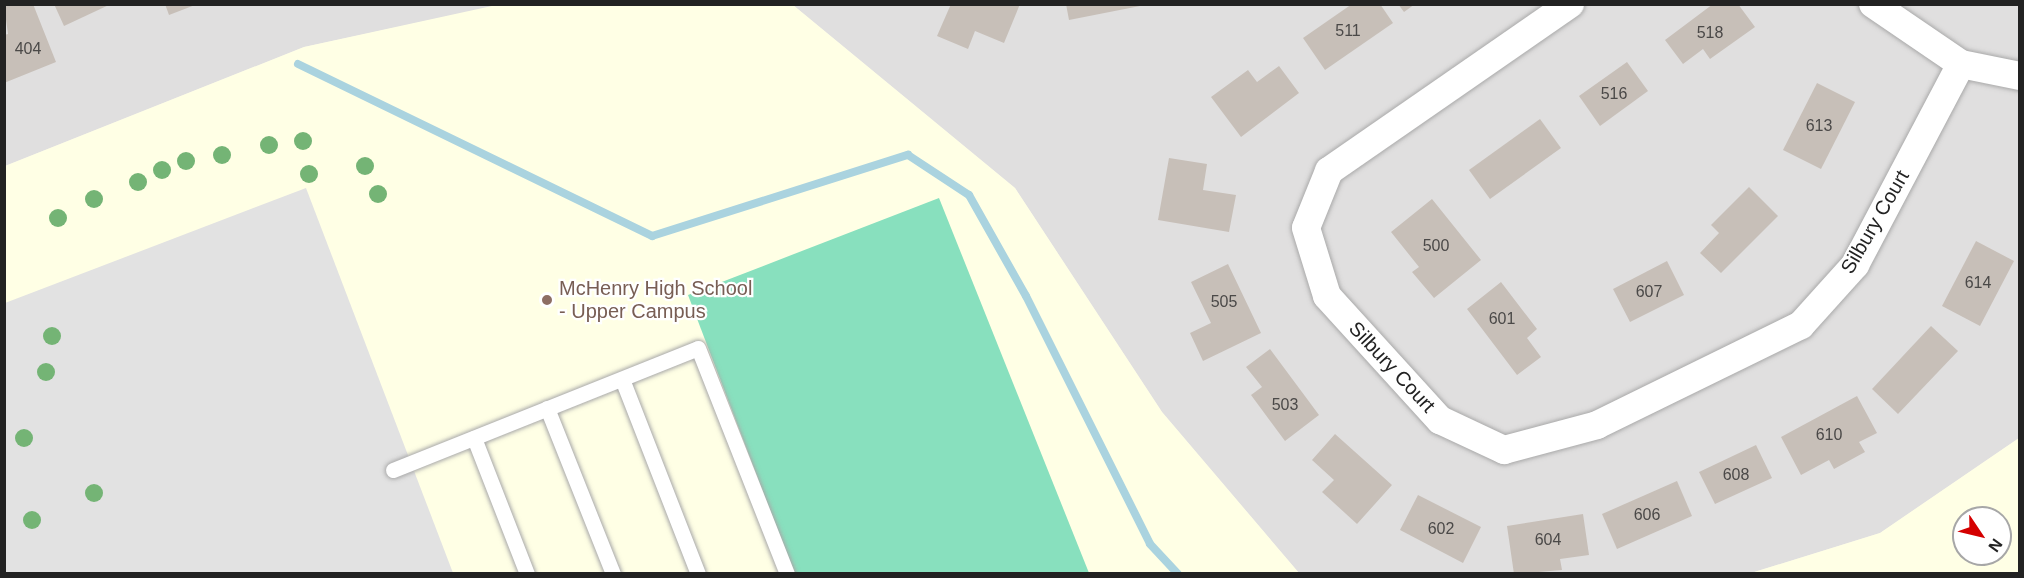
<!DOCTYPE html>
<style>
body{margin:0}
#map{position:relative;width:2024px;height:578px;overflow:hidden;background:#f2efe9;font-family:Arial,sans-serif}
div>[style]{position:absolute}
.residential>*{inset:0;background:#e0dfdf}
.education>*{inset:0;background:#ffffe5}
.pitch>*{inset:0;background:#88e0be}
.parking>*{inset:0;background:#e2e2e2}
.stream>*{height:8px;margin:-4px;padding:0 4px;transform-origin:4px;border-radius:4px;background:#aad3df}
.building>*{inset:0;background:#c7bfb8}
.roads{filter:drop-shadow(0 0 2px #a9a9a9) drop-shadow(0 0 2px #a9a9a9)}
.lane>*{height:15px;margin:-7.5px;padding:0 7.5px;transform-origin:7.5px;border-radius:7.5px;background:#fff}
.street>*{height:28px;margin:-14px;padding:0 14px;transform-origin:14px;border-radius:14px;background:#fff}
.trees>*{width:18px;height:18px;margin:-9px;border-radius:50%;background:#74b475}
.dots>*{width:16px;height:16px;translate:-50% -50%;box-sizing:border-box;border:3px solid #fff;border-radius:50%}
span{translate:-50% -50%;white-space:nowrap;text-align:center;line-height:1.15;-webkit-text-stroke:4.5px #fff;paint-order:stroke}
.number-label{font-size:16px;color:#4b4948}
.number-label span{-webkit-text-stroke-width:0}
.street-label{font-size:20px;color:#222}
.education-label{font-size:20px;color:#785e54}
.left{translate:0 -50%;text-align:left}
.frame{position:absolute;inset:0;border:6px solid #222;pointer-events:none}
.north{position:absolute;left:1952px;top:506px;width:60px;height:60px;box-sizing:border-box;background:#fff;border:2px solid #a7a7a7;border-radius:50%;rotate:125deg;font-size:16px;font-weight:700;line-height:24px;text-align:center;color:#222}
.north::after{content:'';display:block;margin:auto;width:21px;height:27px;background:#d40000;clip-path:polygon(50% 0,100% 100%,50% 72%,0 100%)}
</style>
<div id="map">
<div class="residential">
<div style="clip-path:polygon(5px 5px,501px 5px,304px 47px,5px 166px)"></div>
<div style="clip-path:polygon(793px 5px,2019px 5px,2019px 438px,1880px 533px,1751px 573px,1299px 573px,1162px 412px,1015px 188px)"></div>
</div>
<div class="education">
<div style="clip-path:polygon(501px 4px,793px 5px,1015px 188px,1162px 412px,1299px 573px,5px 574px,5px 166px,304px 47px)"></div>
<div style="clip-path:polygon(evenodd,2019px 438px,2019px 573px,1751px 573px,1880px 533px,2019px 438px,1964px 518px,2000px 518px,2000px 554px,1964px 554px,1964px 518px)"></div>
</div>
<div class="pitch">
<div style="clip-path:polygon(939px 198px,1089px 573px,794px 573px,688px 295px)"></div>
</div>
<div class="parking">
<div style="clip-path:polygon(306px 188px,453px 573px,5px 574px,5px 303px)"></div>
</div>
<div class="stream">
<div style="left:298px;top:64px;width:394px;rotate:25.9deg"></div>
<div style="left:652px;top:236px;width:269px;rotate:-17.6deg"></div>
<div style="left:908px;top:155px;width:73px;rotate:33.3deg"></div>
<div style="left:969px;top:195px;width:116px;rotate:60.6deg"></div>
<div style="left:1026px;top:296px;width:277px;rotate:63.4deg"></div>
<div style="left:1150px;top:544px;width:41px;rotate:47deg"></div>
</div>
<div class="building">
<div style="clip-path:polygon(33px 4px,56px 62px,4px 83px,4px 35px,8px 34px,4px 5px)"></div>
<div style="clip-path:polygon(54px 4px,111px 4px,64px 26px)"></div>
<div style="clip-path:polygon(165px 4px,195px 4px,195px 5px,169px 15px)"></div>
<div style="clip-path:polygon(951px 4px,1020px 4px,1004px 43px,975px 31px,968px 49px,937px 36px)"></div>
<div style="clip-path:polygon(1066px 4px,1140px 4px,1140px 6px,1069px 20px)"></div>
<div style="clip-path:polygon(1352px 4px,1380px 4px,1393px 23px,1325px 70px,1303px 38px)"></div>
<div style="clip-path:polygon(1398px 4px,1415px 4px,1404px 12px)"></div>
<div style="clip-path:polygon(1713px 4px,1738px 4px,1755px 27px,1710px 59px,1703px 49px,1683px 64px,1665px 40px)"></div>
<div style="clip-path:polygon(1627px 62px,1648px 91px,1600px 126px,1579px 96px)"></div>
<div style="clip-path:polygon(1279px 66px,1299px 93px,1241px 137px,1211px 97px,1248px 70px,1257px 82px)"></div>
<div style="clip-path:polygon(1817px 83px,1855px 102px,1821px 169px,1783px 150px)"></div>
<div style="clip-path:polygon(1540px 119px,1561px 148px,1490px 199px,1469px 170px)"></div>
<div style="clip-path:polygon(1169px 158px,1207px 164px,1203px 190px,1236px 195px,1229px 232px,1158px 220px)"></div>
<div style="clip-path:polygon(1749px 187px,1778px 216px,1721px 273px,1700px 253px,1719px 233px,1711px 225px)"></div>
<div style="clip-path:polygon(1432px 199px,1481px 260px,1434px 298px,1412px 272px,1419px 267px,1391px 232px)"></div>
<div style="clip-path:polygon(1976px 241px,2014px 261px,1980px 326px,1942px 306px)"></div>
<div style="clip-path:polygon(1667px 261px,1684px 295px,1630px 322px,1613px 289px)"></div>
<div style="clip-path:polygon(1228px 264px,1261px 333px,1203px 361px,1190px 333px,1211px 323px,1191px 282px)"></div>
<div style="clip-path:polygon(1501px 282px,1537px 329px,1527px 338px,1541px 357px,1517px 375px,1467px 309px)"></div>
<div style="clip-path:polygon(1931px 326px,1958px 351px,1898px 414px,1872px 389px)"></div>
<div style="clip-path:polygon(1270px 349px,1319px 415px,1285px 441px,1251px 395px,1262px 387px,1246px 367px)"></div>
<div style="clip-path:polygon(1857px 396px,1877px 433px,1859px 442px,1865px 452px,1834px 469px,1829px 460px,1801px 475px,1781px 437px)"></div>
<div style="clip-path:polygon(1335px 434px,1392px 485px,1357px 524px,1322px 492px,1334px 480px,1312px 460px)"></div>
<div style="clip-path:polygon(1756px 445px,1772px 478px,1715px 504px,1699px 472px)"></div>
<div style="clip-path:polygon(1677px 481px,1692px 516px,1617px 549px,1602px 514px)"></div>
<div style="clip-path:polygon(1418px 495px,1481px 527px,1463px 563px,1400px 530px)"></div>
<div style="clip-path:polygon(1583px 514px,1589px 555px,1560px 559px,1562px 570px,1514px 574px,1507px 526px)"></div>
</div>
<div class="roads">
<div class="lane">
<div style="left:622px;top:379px;width:209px;rotate:68.7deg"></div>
<div style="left:547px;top:408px;width:179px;rotate:68.3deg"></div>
<div style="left:474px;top:438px;width:146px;rotate:68.7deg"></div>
<div style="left:393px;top:470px;width:328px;rotate:-21.8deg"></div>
<div style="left:698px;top:348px;width:243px;rotate:68.5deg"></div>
</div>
<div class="street">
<div style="left:1570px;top:4px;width:293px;rotate:145.3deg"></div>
<div style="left:1329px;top:171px;width:61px;rotate:112deg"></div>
<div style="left:1306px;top:228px;width:71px;rotate:72.8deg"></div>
<div style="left:1327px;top:296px;width:168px;rotate:47.7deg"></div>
<div style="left:1440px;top:420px;width:71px;rotate:25.1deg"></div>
<div style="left:1504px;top:450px;width:96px;rotate:-15deg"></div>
<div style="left:1597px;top:425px;width:227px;rotate:-26.1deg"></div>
<div style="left:1801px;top:325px;width:81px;rotate:-48deg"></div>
<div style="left:1855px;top:265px;width:227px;rotate:-62.2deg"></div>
<div style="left:1873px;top:4px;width:107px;rotate:34.3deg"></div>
<div style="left:1961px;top:64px;width:60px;rotate:11.5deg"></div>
</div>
</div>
<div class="trees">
<div style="left:303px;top:141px"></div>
<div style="left:269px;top:145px"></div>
<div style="left:222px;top:155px"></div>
<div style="left:186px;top:161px"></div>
<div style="left:365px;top:166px"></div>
<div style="left:162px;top:170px"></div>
<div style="left:309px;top:174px"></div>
<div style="left:138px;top:182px"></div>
<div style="left:378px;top:194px"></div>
<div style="left:94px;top:199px"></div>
<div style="left:58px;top:218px"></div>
<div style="left:52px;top:336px"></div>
<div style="left:46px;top:372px"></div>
<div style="left:24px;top:438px"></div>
<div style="left:94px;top:493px"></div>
<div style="left:32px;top:520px"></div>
</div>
<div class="dots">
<div style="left:547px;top:300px;background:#8d6e63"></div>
</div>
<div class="number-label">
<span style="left:1348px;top:31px">511</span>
<span style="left:1710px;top:33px">518</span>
<span style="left:28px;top:49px">404</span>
<span style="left:1614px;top:94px">516</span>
<span style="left:1819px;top:126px">613</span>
<span style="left:1436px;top:246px">500</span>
<span style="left:1978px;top:283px">614</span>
<span style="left:1649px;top:292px">607</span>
<span style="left:1224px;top:302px">505</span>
<span style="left:1502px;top:319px">601</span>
<span style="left:1285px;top:405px">503</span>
<span style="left:1829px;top:435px">610</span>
<span style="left:1736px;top:475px">608</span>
<span style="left:1647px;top:515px">606</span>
<span style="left:1441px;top:529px">602</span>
<span style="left:1548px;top:540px">604</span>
</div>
<div class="street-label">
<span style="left:1875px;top:222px;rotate:-60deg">Silbury Court</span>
<span style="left:1392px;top:367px;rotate:47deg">Silbury Court</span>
</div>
<div class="education-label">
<span class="left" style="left:559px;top:300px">McHenry High School<br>- Upper Campus</span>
</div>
<div class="frame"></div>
<div class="north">N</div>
</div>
